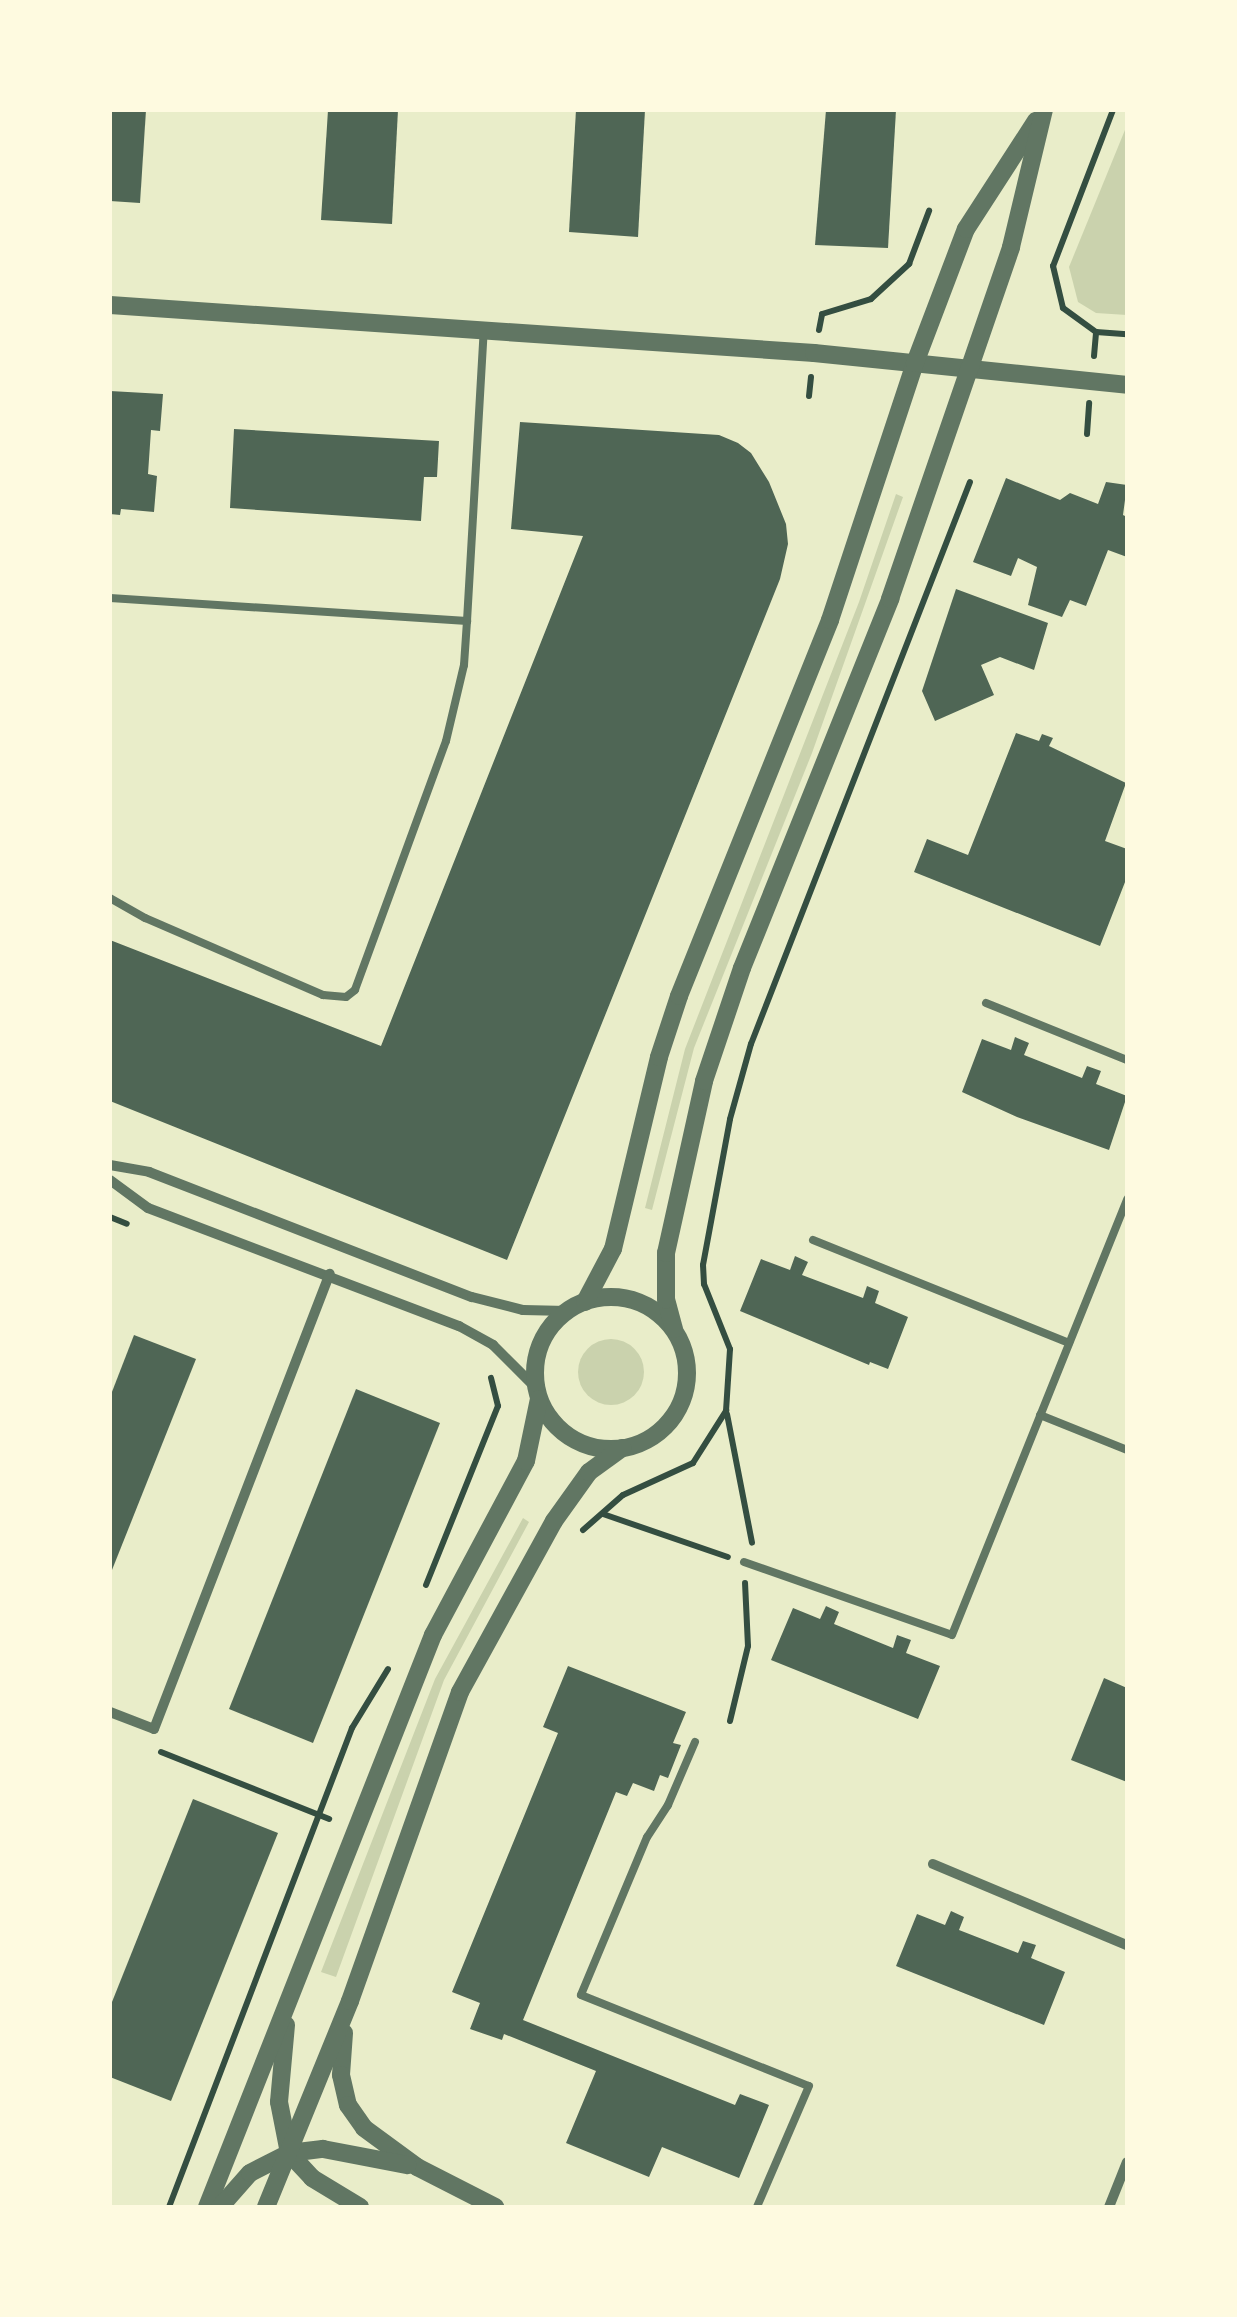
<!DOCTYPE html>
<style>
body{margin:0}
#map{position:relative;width:1237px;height:2317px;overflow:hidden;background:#e9edc9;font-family:"Exo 2",sans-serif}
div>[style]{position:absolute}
.green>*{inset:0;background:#cad2ad}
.round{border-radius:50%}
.building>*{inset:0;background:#4f6655}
.path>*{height:6px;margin:-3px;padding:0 3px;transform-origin:3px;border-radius:3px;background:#344e41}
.service>*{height:8px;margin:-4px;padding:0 4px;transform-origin:4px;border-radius:4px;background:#617663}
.minor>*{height:10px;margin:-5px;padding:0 5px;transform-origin:5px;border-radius:5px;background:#617663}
.tertiary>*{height:18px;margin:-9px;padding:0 9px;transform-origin:9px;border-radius:9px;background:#617663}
.tertiary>.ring{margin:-9px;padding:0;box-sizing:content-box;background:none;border:18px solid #617663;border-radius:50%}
span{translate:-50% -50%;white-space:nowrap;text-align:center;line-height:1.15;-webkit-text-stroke:9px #fefae0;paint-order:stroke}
.frame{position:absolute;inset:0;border:112px solid #fefae0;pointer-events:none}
</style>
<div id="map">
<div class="green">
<div style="clip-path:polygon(1127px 125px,1127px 315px,1096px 313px,1078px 302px,1069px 267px)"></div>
<div style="clip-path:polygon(896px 494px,903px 497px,812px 753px,694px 1048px,652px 1210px,645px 1208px,685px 1049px,859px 602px)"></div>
<div class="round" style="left:578px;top:1339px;width:66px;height:66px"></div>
<div style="clip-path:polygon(523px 1518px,529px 1522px,444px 1680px,336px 1977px,321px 1972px,435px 1679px)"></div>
</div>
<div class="building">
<div style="clip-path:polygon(110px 110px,146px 110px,140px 203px,110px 201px)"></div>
<div style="clip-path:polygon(328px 110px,398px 110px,392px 224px,321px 220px)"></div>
<div style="clip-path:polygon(576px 110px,645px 110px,638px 237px,569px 232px)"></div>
<div style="clip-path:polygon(826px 110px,896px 110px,888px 248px,815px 245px)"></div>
<div style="clip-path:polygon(110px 391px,163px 394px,160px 431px,151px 430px,148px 474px,157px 476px,154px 512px,121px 509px,120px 515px,110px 514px)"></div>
<div style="clip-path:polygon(520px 422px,719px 435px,738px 443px,751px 453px,769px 482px,786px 524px,788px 544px,780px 579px,507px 1260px,110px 1101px,110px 940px,381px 1046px,583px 536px,511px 529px)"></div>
<div style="clip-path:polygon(234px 429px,439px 441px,437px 477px,424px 477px,421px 521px,230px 508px)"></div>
<div style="clip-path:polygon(1006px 478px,1060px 500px,1070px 493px,1098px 504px,1106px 482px,1127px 485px,1123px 515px,1127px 517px,1127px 557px,1108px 550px,1086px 606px,1070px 600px,1062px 617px,1028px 605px,1037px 567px,1018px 558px,1011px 576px,973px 562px)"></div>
<div style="clip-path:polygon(956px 589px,1048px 623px,1034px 670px,1000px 657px,981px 665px,994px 695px,935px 721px,922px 691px)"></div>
<div style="clip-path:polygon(1016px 733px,1039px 741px,1042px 734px,1053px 738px,1049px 746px,1126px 783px,1105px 841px,1127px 849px,1127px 877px,1100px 946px,914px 872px,927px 839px,968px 855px)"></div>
<div style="clip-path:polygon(1015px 1037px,1029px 1043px,1024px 1055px,1082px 1078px,1087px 1066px,1101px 1071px,1096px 1084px,1127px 1096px,1109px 1150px,1017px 1117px,962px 1092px,982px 1039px,1011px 1050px)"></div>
<div style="clip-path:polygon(795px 1256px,808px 1262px,802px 1275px,863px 1298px,867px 1286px,879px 1291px,875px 1303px,908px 1317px,888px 1369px,870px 1362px,869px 1365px,740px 1311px,761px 1259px,790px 1270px)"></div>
<div style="clip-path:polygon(134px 1335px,196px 1359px,110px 1575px,110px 1397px)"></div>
<div style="clip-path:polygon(356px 1389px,440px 1423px,313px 1743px,229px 1709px)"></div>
<div style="clip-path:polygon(826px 1606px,839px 1612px,834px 1624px,893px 1648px,897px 1635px,911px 1640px,906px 1653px,940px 1666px,918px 1719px,771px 1660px,793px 1608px,820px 1619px)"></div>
<div style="clip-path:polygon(568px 1666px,686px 1712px,673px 1743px,681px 1745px,668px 1778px,660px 1775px,654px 1791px,633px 1783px,627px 1796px,616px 1792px,523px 2020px,735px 2105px,740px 2094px,769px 2105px,739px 2178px,662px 2147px,649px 2177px,566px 2143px,596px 2071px,504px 2034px,502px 2040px,470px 2029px,480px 2003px,452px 1992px,558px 1733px,543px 1727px)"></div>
<div style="clip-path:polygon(1104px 1678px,1127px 1688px,1127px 1782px,1071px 1760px)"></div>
<div style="clip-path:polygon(193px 1799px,278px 1833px,171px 2101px,110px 2077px,110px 2007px)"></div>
<div style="clip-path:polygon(951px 1911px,964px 1917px,959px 1930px,1018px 1953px,1023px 1941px,1036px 1945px,1031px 1958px,1065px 1972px,1044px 2025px,896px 1966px,917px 1914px,945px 1925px)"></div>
</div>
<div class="path">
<div style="left:1113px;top:110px;width:167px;rotate:111deg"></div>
<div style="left:1053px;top:266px;width:43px;rotate:76.6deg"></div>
<div style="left:1063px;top:308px;width:41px;rotate:36deg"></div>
<div style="left:1096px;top:332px;width:31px;rotate:4deg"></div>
<div style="left:819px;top:330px;width:16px;rotate:-79deg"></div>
<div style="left:822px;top:314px;width:51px;rotate:-17deg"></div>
<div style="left:871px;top:299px;width:52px;rotate:-42.6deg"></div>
<div style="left:909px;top:264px;width:57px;rotate:-69.3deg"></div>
<div style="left:1094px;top:356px;width:24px;rotate:-85deg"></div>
<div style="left:809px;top:396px;width:19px;rotate:-84deg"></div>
<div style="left:1087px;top:434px;width:31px;rotate:-86deg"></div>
<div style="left:110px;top:1217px;width:18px;rotate:22deg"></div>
<div style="left:727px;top:1414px;width:131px;rotate:79deg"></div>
<div style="left:603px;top:1514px;width:132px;rotate:19deg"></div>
<div style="left:583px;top:1530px;width:53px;rotate:-41.2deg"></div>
<div style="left:623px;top:1495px;width:77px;rotate:-24.6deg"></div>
<div style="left:693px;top:1463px;width:62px;rotate:-57.6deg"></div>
<div style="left:726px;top:1411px;width:62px;rotate:-86.3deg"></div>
<div style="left:730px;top:1349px;width:70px;rotate:-111.8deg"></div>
<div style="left:704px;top:1284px;width:19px;rotate:-93deg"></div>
<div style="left:703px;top:1265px;width:148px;rotate:-79.5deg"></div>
<div style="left:730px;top:1119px;width:78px;rotate:-74.4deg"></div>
<div style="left:751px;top:1044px;width:603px;rotate:-68.71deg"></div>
<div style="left:426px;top:1585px;width:193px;rotate:-68.1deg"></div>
<div style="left:498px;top:1406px;width:29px;rotate:-104deg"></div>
<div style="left:730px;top:1721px;width:77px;rotate:-76.5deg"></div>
<div style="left:748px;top:1646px;width:63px;rotate:-92.7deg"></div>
<div style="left:161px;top:1752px;width:181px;rotate:21.7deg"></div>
<div style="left:169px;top:2207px;width:513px;rotate:-69.09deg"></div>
<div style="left:352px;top:1728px;width:69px;rotate:-58.6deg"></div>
</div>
<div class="service">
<div style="left:110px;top:598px;width:358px;rotate:3.7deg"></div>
<div style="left:467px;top:621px;width:44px;rotate:93.9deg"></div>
<div style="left:464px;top:665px;width:78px;rotate:103.3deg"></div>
<div style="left:446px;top:741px;width:265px;rotate:110.1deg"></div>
<div style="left:355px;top:990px;width:11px;rotate:142deg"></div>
<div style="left:346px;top:997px;width:23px;rotate:-175deg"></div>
<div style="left:323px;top:995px;width:194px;rotate:-156.6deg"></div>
<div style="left:145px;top:918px;width:40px;rotate:-150.3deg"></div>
<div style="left:467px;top:621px;width:292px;rotate:-86.7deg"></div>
<div style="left:986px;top:1003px;width:152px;rotate:22deg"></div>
<div style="left:813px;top:1240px;width:276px;rotate:21.9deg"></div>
<div style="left:1040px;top:1415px;width:94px;rotate:21.9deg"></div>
<div style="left:744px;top:1562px;width:220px;rotate:19.3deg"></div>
<div style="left:952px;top:1635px;width:470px;rotate:-68.1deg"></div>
<div style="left:695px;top:1742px;width:69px;rotate:113.2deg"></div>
<div style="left:668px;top:1805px;width:38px;rotate:123deg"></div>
<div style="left:647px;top:1837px;width:171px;rotate:112.7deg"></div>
<div style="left:581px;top:1995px;width:245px;rotate:21.8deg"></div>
<div style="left:809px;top:2086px;width:132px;rotate:113.3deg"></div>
</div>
<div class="minor">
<div style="left:110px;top:1165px;width:40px;rotate:10deg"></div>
<div style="left:149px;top:1172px;width:346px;rotate:21.2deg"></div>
<div style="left:472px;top:1297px;width:53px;rotate:14.3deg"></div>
<div style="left:523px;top:1310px;width:44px;rotate:1.3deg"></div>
<div style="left:110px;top:1180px;width:47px;rotate:36.4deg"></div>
<div style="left:148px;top:1208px;width:333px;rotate:20.8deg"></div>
<div style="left:459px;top:1326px;width:39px;rotate:29deg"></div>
<div style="left:493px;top:1345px;width:61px;rotate:45deg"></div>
<div style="left:110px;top:1712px;width:47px;rotate:21.1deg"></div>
<div style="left:154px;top:1729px;width:488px;rotate:-68.9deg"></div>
<div style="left:933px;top:1864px;width:210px;rotate:22.7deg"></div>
<div style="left:1109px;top:2207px;width:48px;rotate:-68.2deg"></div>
</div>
<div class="tertiary">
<div style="left:110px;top:305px;width:706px;rotate:3.9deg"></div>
<div style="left:814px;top:353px;width:315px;rotate:5.8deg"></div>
<div class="ring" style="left:535px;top:1297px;width:134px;height:134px"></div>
<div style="left:585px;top:1302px;width:60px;rotate:-62.2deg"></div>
<div style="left:613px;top:1249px;width:197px;rotate:-76.5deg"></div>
<div style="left:659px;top:1057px;width:64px;rotate:-71.8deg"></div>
<div style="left:679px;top:996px;width:405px;rotate:-68.1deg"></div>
<div style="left:830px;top:620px;width:271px;rotate:-71.7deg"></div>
<div style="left:915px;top:363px;width:143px;rotate:-69.2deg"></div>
<div style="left:966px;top:229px;width:129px;rotate:-57.1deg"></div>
<div style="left:674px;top:1329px;width:30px;rotate:-105deg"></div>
<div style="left:666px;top:1300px;width:47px;rotate:-90deg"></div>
<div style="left:666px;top:1253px;width:176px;rotate:-77.5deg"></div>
<div style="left:704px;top:1081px;width:119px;rotate:-71.4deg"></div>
<div style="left:742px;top:968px;width:398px;rotate:-68.1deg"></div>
<div style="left:890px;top:599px;width:372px;rotate:-71deg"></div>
<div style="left:1011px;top:247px;width:141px;rotate:-76.5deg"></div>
<div style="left:286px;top:2025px;width:77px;rotate:95.2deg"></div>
<div style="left:279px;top:2102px;width:52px;rotate:78.9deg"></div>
<div style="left:289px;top:2153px;width:34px;rotate:47deg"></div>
<div style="left:312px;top:2178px;width:56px;rotate:31.1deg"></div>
<div style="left:344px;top:2033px;width:42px;rotate:94.1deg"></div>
<div style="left:341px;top:2075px;width:31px;rotate:77deg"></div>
<div style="left:348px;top:2105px;width:28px;rotate:55deg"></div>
<div style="left:364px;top:2128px;width:66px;rotate:36.3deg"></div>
<div style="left:417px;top:2167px;width:88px;rotate:27.1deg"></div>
<div style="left:207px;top:2207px;width:615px;rotate:-68.44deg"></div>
<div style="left:433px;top:1635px;width:197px;rotate:-61.9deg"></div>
<div style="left:526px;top:1461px;width:63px;rotate:-78.2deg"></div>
<div style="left:220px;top:2207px;width:45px;rotate:-48.6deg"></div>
<div style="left:250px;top:2173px;width:44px;rotate:-27.1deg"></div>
<div style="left:289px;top:2153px;width:34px;rotate:-7deg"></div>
<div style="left:323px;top:2149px;width:86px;rotate:10.8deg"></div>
<div style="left:266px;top:2207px;width:222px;rotate:-67.8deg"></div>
<div style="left:350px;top:2001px;width:328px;rotate:-70.4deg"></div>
<div style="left:460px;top:1692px;width:195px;rotate:-61.2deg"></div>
<div style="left:554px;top:1521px;width:60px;rotate:-54.5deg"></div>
<div style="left:589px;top:1472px;width:41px;rotate:-36deg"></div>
</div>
<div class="frame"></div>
</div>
